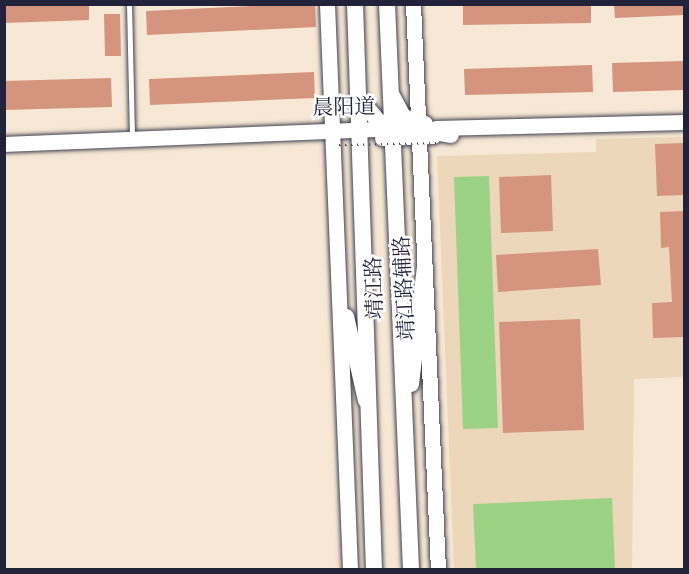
<!DOCTYPE html>
<meta charset="utf-8">
<style>
body{margin:0}
#map{position:relative;width:689px;height:574px;overflow:hidden;background:#f6e8d4;font-family:"IM FELL Double Pica","Noto Serif SC",serif}
div>[style]{position:absolute}
.built>*{inset:0;background:#edd7bb}
.green>*{inset:0;background:#9cd284}
.building>*{inset:0;background:#d5947e}
.roads{filter:drop-shadow(0 0 2px #424052) drop-shadow(0 0 2px #424052)}
.lane>*{height:5px;margin:-2.5px;padding:0 2.5px;transform-origin:2.5px;border-radius:2.5px;background:#fff}
.secondary>*{height:15px;margin:-7.5px;padding:0 7.5px;transform-origin:7.5px;border-radius:7.5px;background:#fff}
.primary>*{height:16px;margin:-8px;padding:0 8px;transform-origin:8px;border-radius:8px;background:#fff}
.path-bridge>*{height:2px;margin-top:-1px;transform-origin:0;background:repeating-linear-gradient(90deg,#424052 0 1.5px,transparent 0 6px)}
span{translate:-50% -50%;white-space:nowrap;text-align:center;line-height:1.15;-webkit-text-stroke:5px #fff;paint-order:stroke}
.street-label{font-size:21px;color:#22223b}
.frame{position:absolute;inset:0;border:6px solid #22223b;pointer-events:none}
</style>
<div id="map">
<div class="built">
<div style="clip-path:polygon(684px 137px,684px 377px,634px 379px,632px 569px,454px 569px,437px 156px,596px 152px,596px 139px)"></div>
</div>
<div class="green">
<div style="clip-path:polygon(489px 176px,498px 428px,463px 429px,454px 177px)"></div>
<div style="clip-path:polygon(612px 498px,615px 569px,476px 569px,473px 504px)"></div>
</div>
<div class="building">
<div style="clip-path:polygon(4px 4px,89px 4px,89px 20px,4px 23px)"></div>
<div style="clip-path:polygon(290px 4px,315px 4px,316px 27px,147px 35px,146px 11px)"></div>
<div style="clip-path:polygon(463px 4px,591px 4px,591px 23px,463px 25px)"></div>
<div style="clip-path:polygon(614px 4px,684px 4px,684px 15px,615px 18px)"></div>
<div style="clip-path:polygon(104px 14px,120px 14px,121px 56px,105px 56px)"></div>
<div style="clip-path:polygon(684px 61px,684px 90px,613px 92px,612px 63px)"></div>
<div style="clip-path:polygon(592px 65px,593px 92px,465px 95px,464px 69px)"></div>
<div style="clip-path:polygon(314px 72px,315px 98px,150px 105px,149px 79px)"></div>
<div style="clip-path:polygon(111px 78px,112px 107px,4px 110px,4px 81px)"></div>
<div style="clip-path:polygon(684px 143px,684px 195px,657px 196px,655px 144px)"></div>
<div style="clip-path:polygon(551px 175px,553px 231px,501px 233px,499px 177px)"></div>
<div style="clip-path:polygon(684px 211px,684px 337px,653px 338px,652px 303px,672px 302px,669px 247px,661px 248px,660px 212px)"></div>
<div style="clip-path:polygon(598px 249px,601px 285px,498px 292px,496px 255px)"></div>
<div style="clip-path:polygon(580px 319px,584px 430px,503px 433px,499px 322px)"></div>
</div>
<div class="roads">
<div class="lane">
<div style="left:129px;top:4px;width:134px;rotate:88.7deg"></div>
</div>
<div class="secondary">
<div style="left:327px;top:4px;width:566px;rotate:87.67deg"></div>
<div style="left:413px;top:4px;width:567px;rotate:87.47deg"></div>
<div style="left:392px;top:95px;width:24px;rotate:62deg"></div>
<div style="left:403px;top:116px;width:23px;rotate:18deg"></div>
<div style="left:436px;top:128px;width:248px;rotate:-1.4deg"></div>
<div style="left:382px;top:138px;width:51px;rotate:-2.2deg"></div>
<div style="left:4px;top:144px;width:390px;rotate:-2.3deg"></div>
<div style="left:346px;top:316px;width:86px;rotate:77.3deg"></div>
</div>
<div class="primary">
<div style="left:355px;top:4px;width:566px;rotate:88.08deg"></div>
<div style="left:387px;top:4px;width:567px;rotate:87.57deg"></div>
<div style="left:361px;top:100px;width:28px;rotate:51deg"></div>
<div style="left:379px;top:122px;width:73px;rotate:10.2deg"></div>
<div style="left:411px;top:384px;width:118px;rotate:-83.2deg"></div>
</div>
</div>
<div class="path-bridge">
<div style="left:339px;top:145px;width:102px;rotate:-1.1deg"></div>
</div>
<div class="street-label">
<span style="left:344px;top:108px;rotate:-1deg">晨阳道</span>
<span style="left:375px;top:288px;rotate:-92deg">靖江路</span>
<span style="left:405px;top:288px;rotate:-93deg">靖江路辅路</span>
</div>
<div class="frame"></div>
</div>
